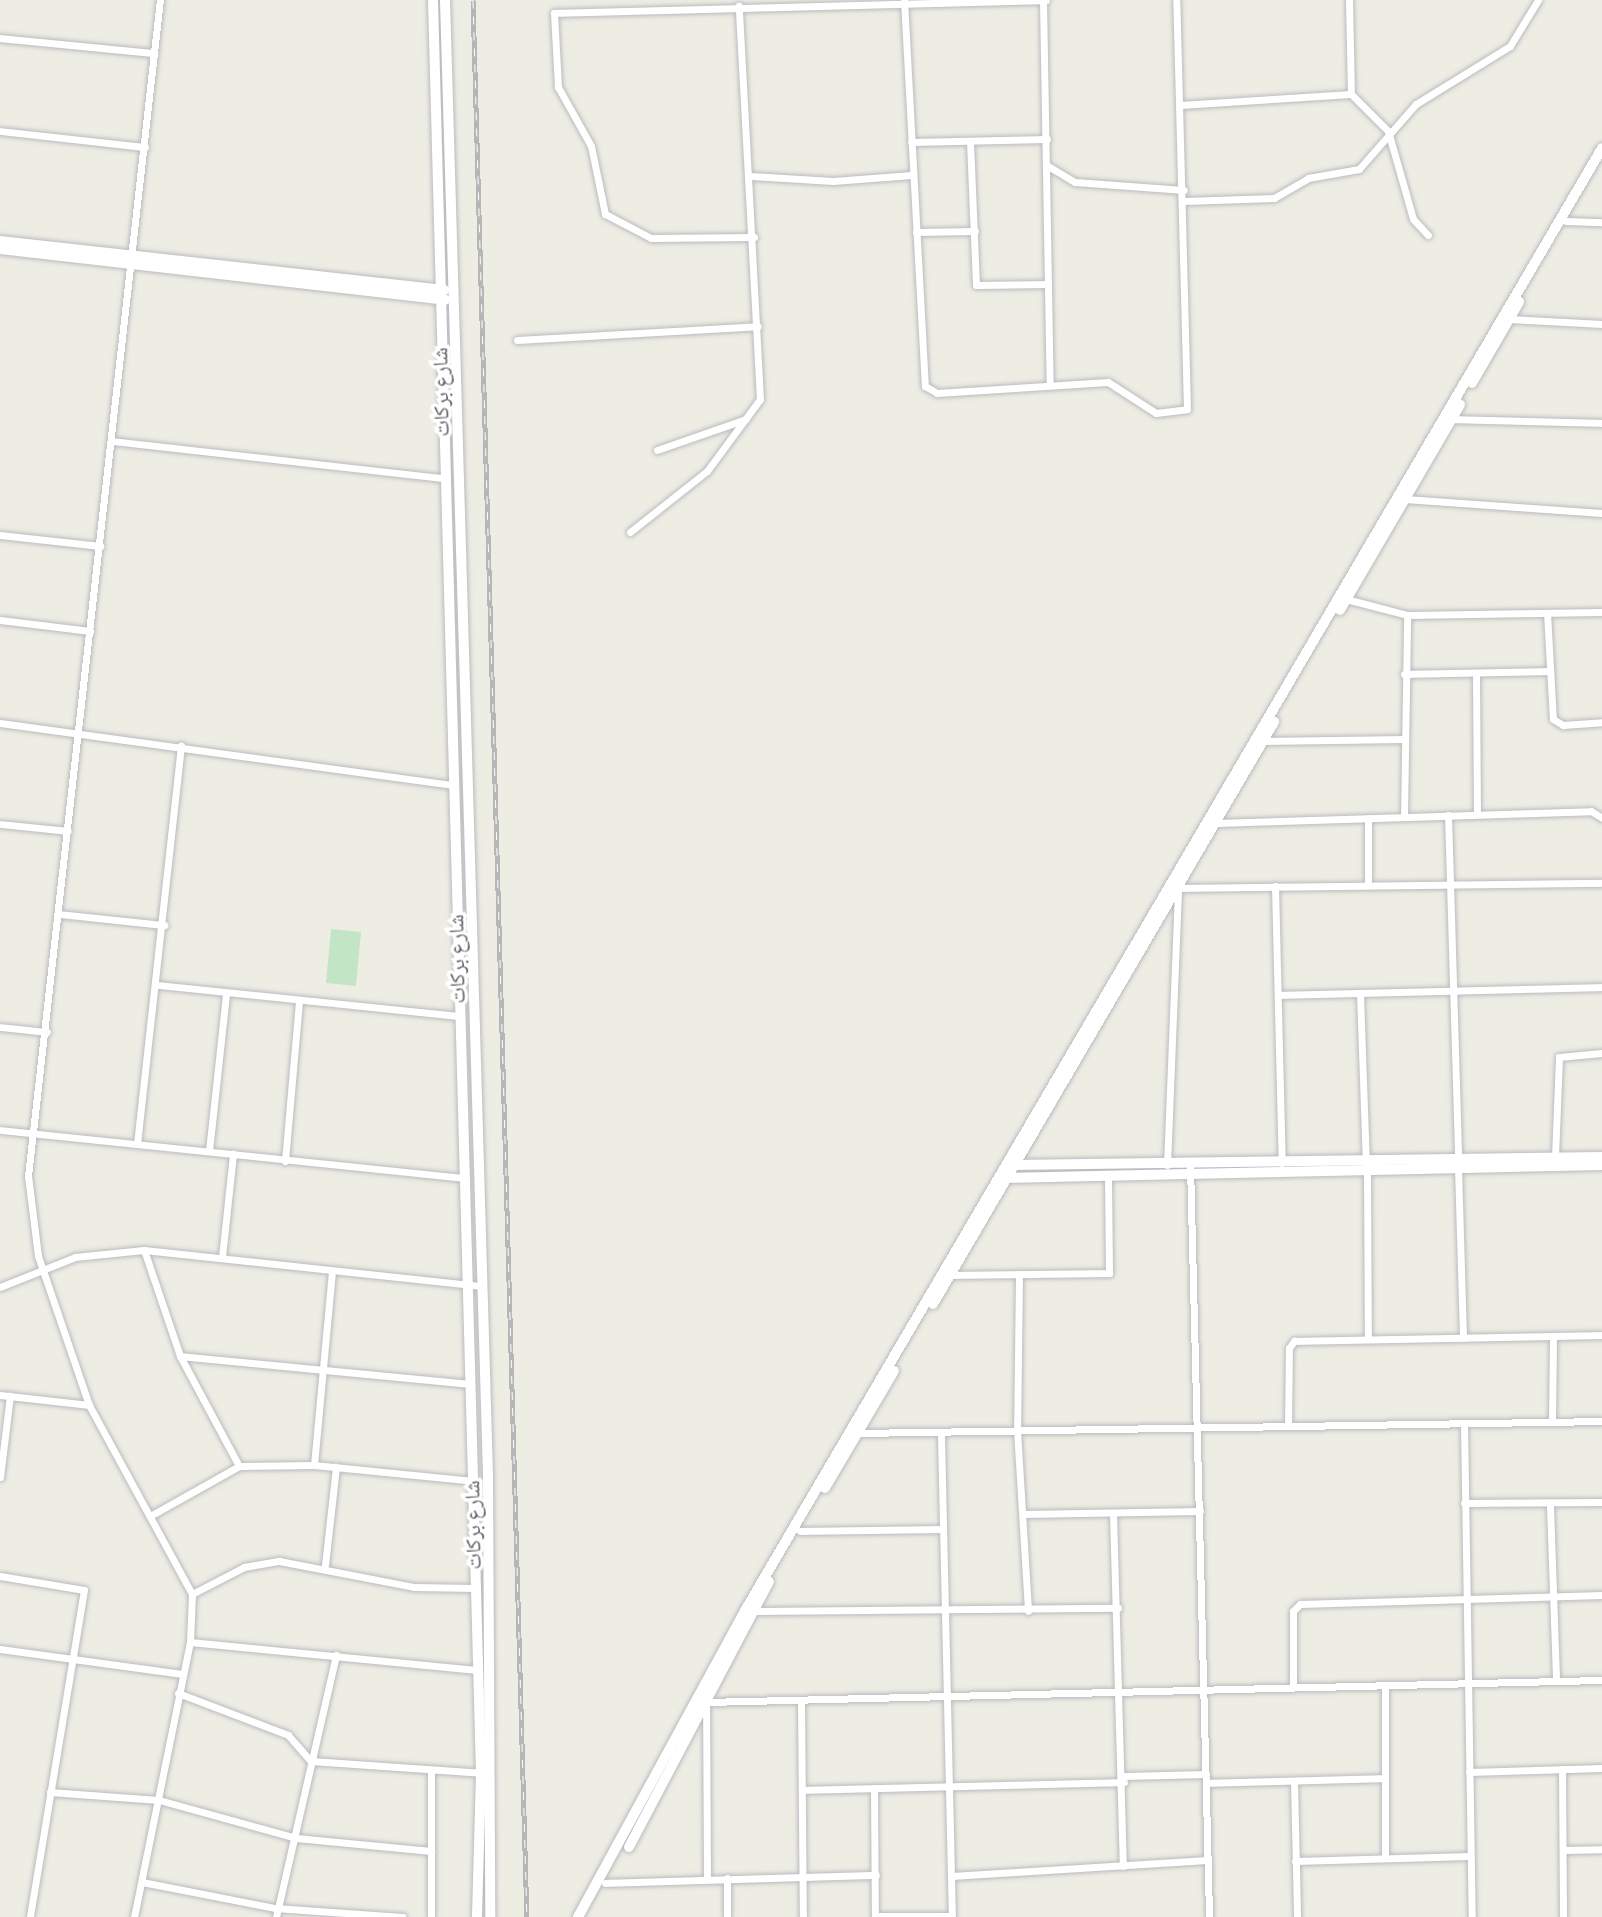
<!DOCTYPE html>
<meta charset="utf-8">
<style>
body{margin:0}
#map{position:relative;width:1602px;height:1917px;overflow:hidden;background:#eeede4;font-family:"Roboto Condensed","Noto Naskh Arabic",sans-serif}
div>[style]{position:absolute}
.green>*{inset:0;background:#c2e5c6}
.roads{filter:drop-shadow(0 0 2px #b9bbc0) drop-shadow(0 0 2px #b9bbc0)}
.street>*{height:7px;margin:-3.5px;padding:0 3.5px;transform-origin:3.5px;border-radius:3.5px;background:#fff}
.secondary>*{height:10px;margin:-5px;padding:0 5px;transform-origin:5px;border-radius:5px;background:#fff}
.rail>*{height:5px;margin-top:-2.5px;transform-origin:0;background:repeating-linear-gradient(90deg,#fff 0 8px,#b5b6b6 0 16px);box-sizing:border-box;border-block:2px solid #b5b6b6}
span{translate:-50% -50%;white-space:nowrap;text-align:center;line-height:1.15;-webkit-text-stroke:7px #fff;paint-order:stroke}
.street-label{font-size:21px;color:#5c5f64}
</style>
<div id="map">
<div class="green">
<div style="clip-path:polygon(331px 929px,361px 932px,356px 986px,326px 983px)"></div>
</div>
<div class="roads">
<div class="street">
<div style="left:904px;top:0;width:387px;rotate:86.9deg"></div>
<div style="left:925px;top:386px;width:14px;rotate:30deg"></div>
<div style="left:937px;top:393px;width:171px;rotate:-3.7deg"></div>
<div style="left:1108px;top:382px;width:57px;rotate:32.9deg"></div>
<div style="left:1156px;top:413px;width:31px;rotate:-7deg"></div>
<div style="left:1187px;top:409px;width:409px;rotate:-91.5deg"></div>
<div style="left:1043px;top:0;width:385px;rotate:89deg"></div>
<div style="left:1349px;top:0;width:94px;rotate:88.8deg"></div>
<div style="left:1351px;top:94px;width:52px;rotate:45deg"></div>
<div style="left:1388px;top:131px;width:91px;rotate:74.1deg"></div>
<div style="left:1413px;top:219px;width:22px;rotate:47deg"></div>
<div style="left:0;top:38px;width:155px;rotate:5.6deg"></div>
<div style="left:1180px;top:105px;width:171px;rotate:-3.7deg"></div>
<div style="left:0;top:131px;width:146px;rotate:6.3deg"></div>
<div style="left:911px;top:142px;width:136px;rotate:-1.3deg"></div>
<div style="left:970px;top:142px;width:143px;rotate:87.6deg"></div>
<div style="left:976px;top:285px;width:72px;rotate:-0.8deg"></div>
<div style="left:1048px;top:166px;width:31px;rotate:31deg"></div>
<div style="left:1075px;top:182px;width:109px;rotate:4.2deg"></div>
<div style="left:751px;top:176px;width:82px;rotate:3.5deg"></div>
<div style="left:833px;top:181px;width:79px;rotate:-4.3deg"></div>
<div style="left:1184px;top:201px;width:90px;rotate:-1.9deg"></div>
<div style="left:1274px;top:198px;width:39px;rotate:-30deg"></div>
<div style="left:1308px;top:178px;width:52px;rotate:-10deg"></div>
<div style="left:1359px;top:169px;width:86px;rotate:-48.8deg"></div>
<div style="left:1416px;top:104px;width:110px;rotate:-31.7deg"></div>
<div style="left:1510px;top:46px;width:54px;rotate:-58.7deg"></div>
<div style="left:1566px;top:221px;width:36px;rotate:2deg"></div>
<div style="left:916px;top:232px;width:59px;rotate:-1deg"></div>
<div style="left:754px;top:237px;width:103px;rotate:179.4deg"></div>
<div style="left:651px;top:238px;width:52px;rotate:-152.4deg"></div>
<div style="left:605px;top:214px;width:69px;rotate:-101.6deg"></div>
<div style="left:591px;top:146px;width:68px;rotate:-119.2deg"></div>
<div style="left:558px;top:87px;width:74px;rotate:-93.1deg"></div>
<div style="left:554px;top:13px;width:492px;rotate:-1.5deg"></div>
<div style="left:1509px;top:319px;width:93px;rotate:3.1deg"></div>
<div style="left:517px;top:340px;width:241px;rotate:-3.3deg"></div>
<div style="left:1451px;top:419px;width:151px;rotate:1.5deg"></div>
<div style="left:112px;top:441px;width:334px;rotate:6.4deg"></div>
<div style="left:657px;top:450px;width:94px;rotate:-19.2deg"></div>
<div style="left:1405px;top:499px;width:197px;rotate:4.1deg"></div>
<div style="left:630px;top:532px;width:98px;rotate:-38.4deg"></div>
<div style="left:707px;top:471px;width:89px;rotate:-53.6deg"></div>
<div style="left:760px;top:399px;width:394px;rotate:-93.1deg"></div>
<div style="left:0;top:535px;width:101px;rotate:6.3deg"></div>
<div style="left:1346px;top:599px;width:63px;rotate:14.7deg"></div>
<div style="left:1407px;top:615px;width:195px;rotate:-0.9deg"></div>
<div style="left:1547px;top:613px;width:106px;rotate:86.8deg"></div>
<div style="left:1553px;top:719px;width:12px;rotate:31deg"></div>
<div style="left:1563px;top:725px;width:39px;rotate:-4deg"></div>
<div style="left:0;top:620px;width:91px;rotate:7deg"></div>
<div style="left:1404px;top:674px;width:145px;rotate:-1.2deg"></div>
<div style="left:1476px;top:674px;width:140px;rotate:89.6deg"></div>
<div style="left:0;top:723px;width:456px;rotate:7.8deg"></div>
<div style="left:1264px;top:741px;width:139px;rotate:-0.8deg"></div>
<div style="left:1448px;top:815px;width:345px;rotate:88.3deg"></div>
<div style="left:1404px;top:817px;width:202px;rotate:-89.1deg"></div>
<div style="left:1216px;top:823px;width:375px;rotate:-1.8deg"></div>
<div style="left:1591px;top:811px;width:13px;rotate:32deg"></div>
<div style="left:0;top:824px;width:68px;rotate:5.9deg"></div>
<div style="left:1368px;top:885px;width:67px;rotate:-90deg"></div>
<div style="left:1275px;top:886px;width:277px;rotate:88.6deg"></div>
<div style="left:59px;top:914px;width:106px;rotate:6deg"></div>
<div style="left:158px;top:985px;width:301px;rotate:5.9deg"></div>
<div style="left:1360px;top:994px;width:168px;rotate:88deg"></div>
<div style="left:1279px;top:995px;width:323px;rotate:-1.4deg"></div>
<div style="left:0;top:1027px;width:47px;rotate:6.1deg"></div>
<div style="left:0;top:1130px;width:467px;rotate:5.9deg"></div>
<div style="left:137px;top:1144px;width:401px;rotate:-83.7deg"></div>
<div style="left:209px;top:1151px;width:158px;rotate:-83.8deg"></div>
<div style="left:1555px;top:1157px;width:100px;rotate:-87.7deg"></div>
<div style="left:1559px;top:1057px;width:43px;rotate:-5.3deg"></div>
<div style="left:285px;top:1161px;width:160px;rotate:-85deg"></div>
<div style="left:1190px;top:1164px;width:753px;rotate:88.55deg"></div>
<div style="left:1167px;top:1165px;width:277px;rotate:-87.7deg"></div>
<div style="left:1178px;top:888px;width:424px;rotate:-0.7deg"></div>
<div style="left:1458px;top:1168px;width:170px;rotate:88.3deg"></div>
<div style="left:1367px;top:1170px;width:167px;rotate:89.7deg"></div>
<div style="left:144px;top:1250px;width:112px;rotate:71.2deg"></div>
<div style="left:180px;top:1356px;width:125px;rotate:61.8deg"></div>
<div style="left:222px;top:1257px;width:104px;rotate:-83.9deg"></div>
<div style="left:1019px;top:1274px;width:156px;rotate:90.7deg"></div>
<div style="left:1017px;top:1430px;width:181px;rotate:86.5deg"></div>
<div style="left:950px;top:1275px;width:159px;rotate:-0.7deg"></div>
<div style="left:1109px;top:1273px;width:99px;rotate:-90.6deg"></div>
<div style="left:0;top:1287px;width:81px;rotate:-21.8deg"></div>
<div style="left:75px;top:1257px;width:69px;rotate:-5.8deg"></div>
<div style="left:144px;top:1250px;width:340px;rotate:6.1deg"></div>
<div style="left:180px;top:1356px;width:291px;rotate:5.5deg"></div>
<div style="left:0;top:1395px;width:90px;rotate:6.4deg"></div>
<div style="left:1552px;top:1422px;width:85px;rotate:-89.3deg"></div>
<div style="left:1464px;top:1424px;width:493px;rotate:89.1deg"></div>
<div style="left:1288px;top:1426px;width:78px;rotate:-89.3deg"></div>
<div style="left:1289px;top:1348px;width:9px;rotate:-54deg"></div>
<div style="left:1294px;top:1341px;width:308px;rotate:-1.1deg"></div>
<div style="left:858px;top:1433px;width:744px;rotate:-0.92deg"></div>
<div style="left:941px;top:1436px;width:481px;rotate:88.7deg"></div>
<div style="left:314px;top:1465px;width:194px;rotate:-84.7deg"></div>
<div style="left:0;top:1477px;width:82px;rotate:-83deg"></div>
<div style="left:1464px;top:1503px;width:138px;rotate:-0.4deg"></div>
<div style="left:1550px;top:1506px;width:174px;rotate:88deg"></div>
<div style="left:1113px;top:1513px;width:353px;rotate:88.4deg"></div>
<div style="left:1023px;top:1514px;width:177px;rotate:-1deg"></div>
<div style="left:150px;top:1516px;width:102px;rotate:-29.3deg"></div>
<div style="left:239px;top:1466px;width:75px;rotate:-0.8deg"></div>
<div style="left:314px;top:1465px;width:160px;rotate:5.7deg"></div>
<div style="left:800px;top:1531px;width:141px;rotate:-0.8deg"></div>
<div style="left:325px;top:1565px;width:99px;rotate:-83.6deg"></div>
<div style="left:0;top:1576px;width:85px;rotate:9.5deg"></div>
<div style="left:84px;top:1590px;width:331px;rotate:99.4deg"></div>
<div style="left:192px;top:1594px;width:59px;rotate:-27.4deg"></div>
<div style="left:244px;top:1567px;width:36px;rotate:-10deg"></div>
<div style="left:279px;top:1561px;width:137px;rotate:10.9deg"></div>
<div style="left:414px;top:1587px;width:61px;rotate:0.9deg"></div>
<div style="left:754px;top:1611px;width:364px;rotate:-0.5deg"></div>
<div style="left:190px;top:1642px;width:288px;rotate:5.6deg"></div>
<div style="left:0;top:1649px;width:184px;rotate:7.8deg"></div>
<div style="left:1385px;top:1686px;width:172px;rotate:90deg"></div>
<div style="left:1293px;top:1687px;width:76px;rotate:-90deg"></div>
<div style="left:1293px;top:1611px;width:10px;rotate:-45deg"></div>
<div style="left:1300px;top:1604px;width:302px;rotate:-1.7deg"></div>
<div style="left:178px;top:1693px;width:118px;rotate:20.9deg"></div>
<div style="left:288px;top:1735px;width:35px;rotate:49deg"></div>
<div style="left:311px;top:1761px;width:170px;rotate:4deg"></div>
<div style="left:801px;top:1701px;width:216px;rotate:89.5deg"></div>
<div style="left:1562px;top:1769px;width:148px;rotate:89.6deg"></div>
<div style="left:431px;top:1770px;width:147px;rotate:90deg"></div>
<div style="left:1469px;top:1772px;width:133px;rotate:-1.7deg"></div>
<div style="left:1124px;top:1776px;width:82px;rotate:-1.4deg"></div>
<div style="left:1294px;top:1781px;width:136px;rotate:88.7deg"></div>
<div style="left:1206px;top:1783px;width:179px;rotate:-1.6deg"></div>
<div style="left:874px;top:1789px;width:128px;rotate:89.6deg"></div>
<div style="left:802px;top:1790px;width:322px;rotate:-1.4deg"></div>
<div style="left:50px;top:1792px;width:109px;rotate:4.2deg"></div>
<div style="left:159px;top:1800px;width:142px;rotate:15.5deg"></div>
<div style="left:296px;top:1838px;width:136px;rotate:5.5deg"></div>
<div style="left:1563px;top:1850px;width:39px;rotate:-1deg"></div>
<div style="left:1295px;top:1861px;width:175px;rotate:-1.6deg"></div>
<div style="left:951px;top:1876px;width:257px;rotate:-3.6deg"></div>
<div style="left:727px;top:1878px;width:39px;rotate:90deg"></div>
<div style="left:707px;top:1879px;width:177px;rotate:-90.3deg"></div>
<div style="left:706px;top:1702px;width:896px;rotate:-1.41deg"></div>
<div style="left:142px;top:1882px;width:136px;rotate:11.1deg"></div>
<div style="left:275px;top:1908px;width:128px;rotate:4deg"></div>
<div style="left:605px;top:1883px;width:271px;rotate:-1.7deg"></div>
<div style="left:875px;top:1916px;width:76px"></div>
<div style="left:134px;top:1917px;width:281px;rotate:-78.5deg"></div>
<div style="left:190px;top:1642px;width:48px;rotate:-87.6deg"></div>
<div style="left:192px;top:1594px;width:215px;rotate:-118.6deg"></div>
<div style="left:89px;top:1405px;width:157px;rotate:-108.9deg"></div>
<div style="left:38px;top:1256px;width:81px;rotate:-97.1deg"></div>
<div style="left:28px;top:1176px;width:1183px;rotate:-83.6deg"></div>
<div style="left:276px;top:1917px;width:269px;rotate:-77.1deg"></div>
</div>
<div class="secondary">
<div style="left:433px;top:0;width:1774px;rotate:88.45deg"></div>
<div style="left:481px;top:1773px;width:144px;rotate:91.6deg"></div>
<div style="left:445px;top:0;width:1475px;rotate:88.33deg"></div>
<div style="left:488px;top:1474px;width:443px;rotate:89.7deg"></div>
<div style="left:0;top:241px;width:447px;rotate:6.3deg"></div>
<div style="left:0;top:249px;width:448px;rotate:6.5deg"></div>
<div style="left:1472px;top:383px;width:94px;rotate:-59.9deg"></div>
<div style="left:1340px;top:610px;width:238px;rotate:-59.7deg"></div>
<div style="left:1011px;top:1165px;width:591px;rotate:-0.78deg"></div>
<div style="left:1004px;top:1178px;width:598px;rotate:-1.25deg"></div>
<div style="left:933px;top:1304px;width:675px;rotate:-59.63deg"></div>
<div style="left:825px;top:1488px;width:136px;rotate:-59.5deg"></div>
<div style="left:629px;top:1847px;width:300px;rotate:-62.2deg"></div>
<div style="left:578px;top:1917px;width:351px;rotate:-61.4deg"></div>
<div style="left:746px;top:1609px;width:1693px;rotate:-59.63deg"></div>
</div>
</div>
<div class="rail">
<div style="left:473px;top:0;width:1918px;rotate:88.39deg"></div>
</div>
<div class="street-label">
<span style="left:441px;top:392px;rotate:-91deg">شارع بركات</span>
<span style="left:457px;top:959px;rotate:-91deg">شارع بركات</span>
<span style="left:473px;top:1525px;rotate:-91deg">شارع بركات</span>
</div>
</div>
